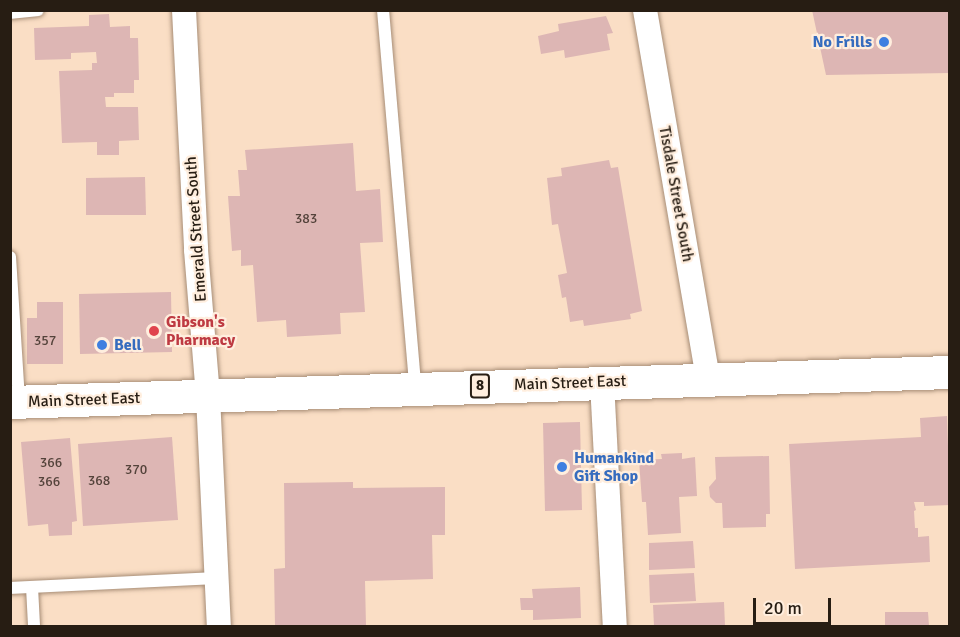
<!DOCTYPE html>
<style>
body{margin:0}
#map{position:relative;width:960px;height:637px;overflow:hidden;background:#fadec5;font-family:Signika,sans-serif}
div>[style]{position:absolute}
.building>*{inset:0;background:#ddb6b4}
.roads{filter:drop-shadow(0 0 2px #a78d76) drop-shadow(0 0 2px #a78d76)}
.service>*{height:12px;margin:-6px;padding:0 6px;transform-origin:6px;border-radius:6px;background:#fff}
.minor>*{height:24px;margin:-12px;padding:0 12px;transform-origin:12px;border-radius:12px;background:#fff}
.primary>*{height:33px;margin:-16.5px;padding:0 16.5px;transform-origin:16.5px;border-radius:16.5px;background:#fff}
.dots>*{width:16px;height:16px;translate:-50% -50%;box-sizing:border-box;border:3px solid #ffeede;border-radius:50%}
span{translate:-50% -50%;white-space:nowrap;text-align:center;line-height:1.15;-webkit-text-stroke:4.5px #ffeede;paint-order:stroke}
.number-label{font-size:14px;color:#54433b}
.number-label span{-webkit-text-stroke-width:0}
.shield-label span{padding:2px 4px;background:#ffeede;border:2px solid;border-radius:4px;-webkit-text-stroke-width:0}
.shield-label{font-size:15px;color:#271d13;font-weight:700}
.shop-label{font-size:16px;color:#366cbe;font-weight:700}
.right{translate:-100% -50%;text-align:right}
.left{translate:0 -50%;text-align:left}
.street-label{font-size:16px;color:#271d13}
.health-label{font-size:16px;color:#be3a42;font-weight:700}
.frame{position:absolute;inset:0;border:12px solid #271d13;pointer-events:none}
.scale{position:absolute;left:753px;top:598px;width:78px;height:27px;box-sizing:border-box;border:3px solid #271d13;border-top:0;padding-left:8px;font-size:18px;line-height:21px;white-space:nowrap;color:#271d13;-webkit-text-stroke:4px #ffeede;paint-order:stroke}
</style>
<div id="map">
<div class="building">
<div style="clip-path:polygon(812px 10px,950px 10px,950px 73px,826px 75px)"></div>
<div style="clip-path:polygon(109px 14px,110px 27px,130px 26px,130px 38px,138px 38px,139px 80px,134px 80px,134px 93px,114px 93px,114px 97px,105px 97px,106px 107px,138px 107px,139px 140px,119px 141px,119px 155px,97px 155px,97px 142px,62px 143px,59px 71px,92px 70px,92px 63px,97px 63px,96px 52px,71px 53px,71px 59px,35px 60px,34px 28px,89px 26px,89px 15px)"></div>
<div style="clip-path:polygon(606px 16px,613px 33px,607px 34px,610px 50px,565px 58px,564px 50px,541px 54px,538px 36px,559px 31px,558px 24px)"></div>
<div style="clip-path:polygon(353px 143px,356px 191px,380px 189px,383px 242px,360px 243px,365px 312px,340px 313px,341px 334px,287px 337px,286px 320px,257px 322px,253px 265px,241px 266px,241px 250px,232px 251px,228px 196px,240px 196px,238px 170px,247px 170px,245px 150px)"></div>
<div style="clip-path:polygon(609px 160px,611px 168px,618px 167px,642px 311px,630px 314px,631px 319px,584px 326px,583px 320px,570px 322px,566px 297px,562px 298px,558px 275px,567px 273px,558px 224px,552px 225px,547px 178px,562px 176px,561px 168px)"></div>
<div style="clip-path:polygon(145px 177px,146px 215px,86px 215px,86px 178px)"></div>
<div style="clip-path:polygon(171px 292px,172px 352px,80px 354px,79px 294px)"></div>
<div style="clip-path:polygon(37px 302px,63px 302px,63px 364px,27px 364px,27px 318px,37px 318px)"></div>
<div style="clip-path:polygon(947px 416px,950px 505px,924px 506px,924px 502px,914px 502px,916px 510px,914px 511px,915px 528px,918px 528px,918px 537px,929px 536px,930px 562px,795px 569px,789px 444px,921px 437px,920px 418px)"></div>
<div style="clip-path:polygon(580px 422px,582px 510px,545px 511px,543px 423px)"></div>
<div style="clip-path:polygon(172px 437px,178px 520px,83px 526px,78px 444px)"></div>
<div style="clip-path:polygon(70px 438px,77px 521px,72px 522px,72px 535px,49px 536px,48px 524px,28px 526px,21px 442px)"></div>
<div style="clip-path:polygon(682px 453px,682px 459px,695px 457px,697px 496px,679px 497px,681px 533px,648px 535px,646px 502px,642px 502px,639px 460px,662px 459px,661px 454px)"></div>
<div style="clip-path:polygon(769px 456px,770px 514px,766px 514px,766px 527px,723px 528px,722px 503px,716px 503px,710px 497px,709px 487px,716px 479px,715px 457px)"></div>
<div style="clip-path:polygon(353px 482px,353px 488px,445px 487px,445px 535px,432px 535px,433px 579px,365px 581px,366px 626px,275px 626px,274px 569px,285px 568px,284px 483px)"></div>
<div style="clip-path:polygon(693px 541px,695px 568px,649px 570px,649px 543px)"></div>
<div style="clip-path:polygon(694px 573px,696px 601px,650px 603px,649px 575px)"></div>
<div style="clip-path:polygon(580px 587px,581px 618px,533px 620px,533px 610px,521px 610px,520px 598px,533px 598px,532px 589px)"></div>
<div style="clip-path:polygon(724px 602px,725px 626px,654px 626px,653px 605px)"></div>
<div style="clip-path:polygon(885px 612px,928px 612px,929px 626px,885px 626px)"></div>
</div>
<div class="roads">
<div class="service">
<div style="left:383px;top:10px;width:378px;rotate:85.1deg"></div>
<div style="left:10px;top:13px;width:28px;rotate:-6deg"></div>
<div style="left:10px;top:257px;width:143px;rotate:86.4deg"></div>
<div style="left:32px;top:587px;width:39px;rotate:87deg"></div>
<div style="left:10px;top:588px;width:206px;rotate:-2.8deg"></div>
</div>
<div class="minor">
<div style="left:184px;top:10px;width:240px;rotate:87.1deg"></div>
<div style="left:196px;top:250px;width:146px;rotate:85.3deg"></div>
<div style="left:208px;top:396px;width:230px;rotate:87.3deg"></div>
<div style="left:645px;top:10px;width:373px;rotate:80.3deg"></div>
<div style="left:602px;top:382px;width:244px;rotate:87deg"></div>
</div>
<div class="primary">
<div style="left:10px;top:402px;width:940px;rotate:-1.83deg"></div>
</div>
</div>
<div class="dots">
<div style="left:884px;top:42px;background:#3f7fe0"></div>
<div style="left:154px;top:331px;background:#e0444e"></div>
<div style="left:102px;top:345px;background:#3f7fe0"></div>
<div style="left:562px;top:467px;background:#3f7fe0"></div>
</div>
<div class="number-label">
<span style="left:306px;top:219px">383</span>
<span style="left:45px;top:341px">357</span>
<span style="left:51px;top:463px">366</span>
<span style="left:136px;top:470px">370</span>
<span style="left:99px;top:481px">368</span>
<span style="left:49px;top:482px">366</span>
</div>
<div class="shield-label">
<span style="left:480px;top:386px">8</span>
</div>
<div class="shop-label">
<span class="right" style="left:872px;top:42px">No Frills</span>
<span class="left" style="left:114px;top:345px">Bell</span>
<span class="left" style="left:574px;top:467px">Humankind<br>Gift Shop</span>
</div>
<div class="street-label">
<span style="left:676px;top:194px;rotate:80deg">Tisdale Street South</span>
<span style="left:196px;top:229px;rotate:-94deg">Emerald Street South</span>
<span style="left:570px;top:383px;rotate:-2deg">Main Street East</span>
<span style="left:84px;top:400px;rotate:-2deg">Main Street East</span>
</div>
<div class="health-label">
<span class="left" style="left:166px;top:331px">Gibson's<br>Pharmacy</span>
</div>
<div class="frame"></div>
<div class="scale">20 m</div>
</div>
